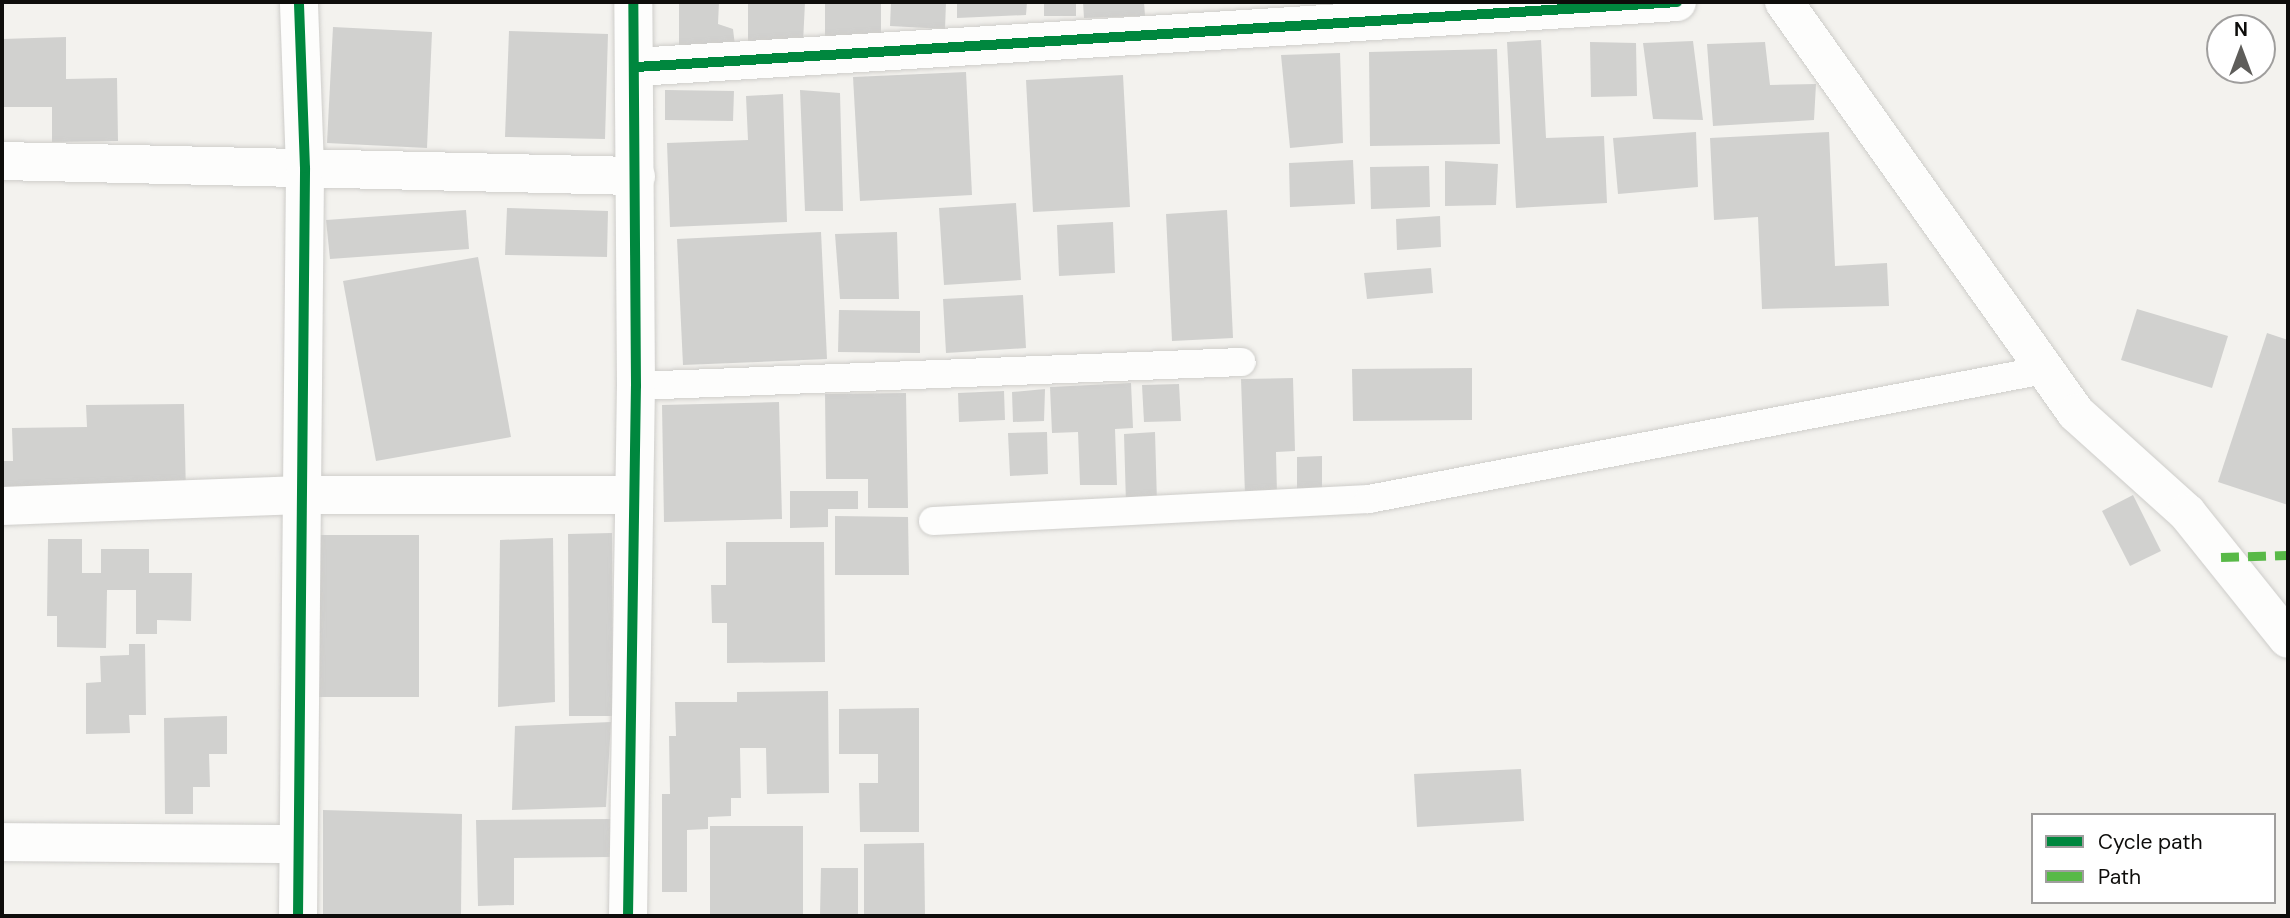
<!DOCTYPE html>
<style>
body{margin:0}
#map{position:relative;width:2290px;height:918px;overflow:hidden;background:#f3f2ee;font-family:"DM Sans",sans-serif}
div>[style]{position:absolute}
.building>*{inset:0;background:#d1d1cf}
.roads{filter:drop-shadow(0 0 2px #cecdca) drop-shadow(0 0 2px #cecdca)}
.service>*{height:28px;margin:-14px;padding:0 14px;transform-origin:14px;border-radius:14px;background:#fdfdfc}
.minor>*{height:38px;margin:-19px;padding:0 19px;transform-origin:19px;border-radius:19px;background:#fdfdfc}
.quiet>*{height:9px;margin-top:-4.5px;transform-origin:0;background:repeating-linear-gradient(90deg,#58b947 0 18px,transparent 0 27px)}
.cycleway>*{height:10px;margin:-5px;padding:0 5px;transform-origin:5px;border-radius:5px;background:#00873e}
span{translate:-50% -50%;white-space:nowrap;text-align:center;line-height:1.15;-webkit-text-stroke:5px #fff;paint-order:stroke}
.frame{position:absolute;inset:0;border:4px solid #0e0d0b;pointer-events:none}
.legend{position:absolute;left:2031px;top:813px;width:245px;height:91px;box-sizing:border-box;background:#fff;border:2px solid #9f9e9d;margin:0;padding:9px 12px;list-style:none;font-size:21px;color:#0e0d0b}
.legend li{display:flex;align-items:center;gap:14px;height:35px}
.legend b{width:35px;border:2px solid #9f9e9d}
.north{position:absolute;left:2206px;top:14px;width:70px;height:70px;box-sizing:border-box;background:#fff;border:2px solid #9f9e9d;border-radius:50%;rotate:0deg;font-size:19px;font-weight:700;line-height:28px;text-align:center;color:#0e0d0b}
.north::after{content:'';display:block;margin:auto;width:24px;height:32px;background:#5e5d5a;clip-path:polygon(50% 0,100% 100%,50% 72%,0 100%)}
</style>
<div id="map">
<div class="building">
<div style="clip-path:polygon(679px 2px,719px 2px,718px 24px,733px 29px,735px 46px,679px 49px)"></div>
<div style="clip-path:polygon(748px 2px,805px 2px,803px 43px,748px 47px)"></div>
<div style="clip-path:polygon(825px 2px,881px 2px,881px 35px,825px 39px)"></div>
<div style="clip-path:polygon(891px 2px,946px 2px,945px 29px,890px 26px)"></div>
<div style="clip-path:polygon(957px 2px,1027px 2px,1026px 15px,957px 18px)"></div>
<div style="clip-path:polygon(1044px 2px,1076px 2px,1076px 16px,1044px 16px)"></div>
<div style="clip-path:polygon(1083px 2px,1144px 2px,1145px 16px,1084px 18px)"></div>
<div style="clip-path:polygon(333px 27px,432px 32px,427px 148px,327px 143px)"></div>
<div style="clip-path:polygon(509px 31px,608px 34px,605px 139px,505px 137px)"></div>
<div style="clip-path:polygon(66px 37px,66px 79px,117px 78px,118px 141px,52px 142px,52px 107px,2px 107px,2px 39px)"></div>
<div style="clip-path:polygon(1541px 40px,1546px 138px,1604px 136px,1607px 203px,1516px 208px,1507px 42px)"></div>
<div style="clip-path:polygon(1693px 41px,1703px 120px,1653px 119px,1643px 43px)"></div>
<div style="clip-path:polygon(1590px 42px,1636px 43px,1637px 96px,1591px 97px)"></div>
<div style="clip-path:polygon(1765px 42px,1770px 85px,1816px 84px,1814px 120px,1713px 126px,1707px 44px)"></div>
<div style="clip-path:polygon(1497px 49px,1500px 144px,1370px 146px,1369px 52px)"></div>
<div style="clip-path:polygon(1340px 53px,1343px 143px,1290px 148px,1281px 55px)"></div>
<div style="clip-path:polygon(966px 72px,972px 195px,860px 201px,853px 77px)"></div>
<div style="clip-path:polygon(1123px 75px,1130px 207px,1033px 212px,1026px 80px)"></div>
<div style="clip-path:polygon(665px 90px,734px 91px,733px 121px,665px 120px)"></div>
<div style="clip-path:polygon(800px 90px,840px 93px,843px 211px,805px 211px)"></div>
<div style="clip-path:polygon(783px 94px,787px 222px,670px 227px,667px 143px,748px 140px,746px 96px)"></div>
<div style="clip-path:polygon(1696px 132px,1698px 187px,1618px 194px,1613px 138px)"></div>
<div style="clip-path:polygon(1829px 132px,1835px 266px,1887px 263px,1889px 306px,1762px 309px,1758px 217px,1714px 220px,1710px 138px)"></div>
<div style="clip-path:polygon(1353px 160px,1355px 204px,1290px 207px,1289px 163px)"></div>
<div style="clip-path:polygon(1445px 161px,1498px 164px,1496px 205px,1445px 206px)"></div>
<div style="clip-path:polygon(1429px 166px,1430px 207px,1371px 209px,1370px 167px)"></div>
<div style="clip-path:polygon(1016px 203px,1021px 280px,944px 285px,939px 208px)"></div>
<div style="clip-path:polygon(507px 208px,608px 211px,607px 257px,505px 255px)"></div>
<div style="clip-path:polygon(466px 210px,469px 249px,330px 259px,326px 220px)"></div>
<div style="clip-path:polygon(1227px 210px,1233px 338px,1172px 341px,1166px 214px)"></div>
<div style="clip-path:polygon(1440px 216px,1441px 247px,1397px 250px,1396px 219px)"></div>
<div style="clip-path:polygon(1113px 222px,1115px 273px,1059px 276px,1057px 225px)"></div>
<div style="clip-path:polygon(821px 232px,827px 359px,683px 365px,677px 239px)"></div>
<div style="clip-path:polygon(897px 232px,899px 299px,840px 299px,835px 234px)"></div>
<div style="clip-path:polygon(478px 257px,511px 437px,376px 461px,343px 281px)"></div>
<div style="clip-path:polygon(1431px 268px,1433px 293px,1367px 299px,1364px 273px)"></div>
<div style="clip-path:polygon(1023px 295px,1026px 348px,946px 353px,943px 299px)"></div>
<div style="clip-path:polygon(2137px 309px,2228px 336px,2212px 388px,2121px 360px)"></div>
<div style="clip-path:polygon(839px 310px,920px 311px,920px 353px,838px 352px)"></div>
<div style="clip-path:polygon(2267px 333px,2288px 340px,2288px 505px,2218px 482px)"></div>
<div style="clip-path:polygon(1472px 368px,1472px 420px,1353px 421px,1352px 369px)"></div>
<div style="clip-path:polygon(1293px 378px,1295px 451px,1276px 452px,1277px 494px,1245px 495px,1241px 379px)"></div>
<div style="clip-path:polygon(1131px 383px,1133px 428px,1115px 429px,1117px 485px,1080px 485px,1078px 432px,1052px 433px,1050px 387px)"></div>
<div style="clip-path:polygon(1179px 384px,1181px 421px,1144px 422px,1142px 385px)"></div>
<div style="clip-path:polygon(1045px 389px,1044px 421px,1013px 422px,1012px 392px)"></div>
<div style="clip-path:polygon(1004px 391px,1005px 420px,959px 422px,958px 393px)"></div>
<div style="clip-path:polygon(906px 393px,908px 508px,868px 508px,868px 479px,826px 479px,825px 394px)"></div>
<div style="clip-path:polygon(779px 402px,782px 519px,664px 522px,662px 405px)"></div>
<div style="clip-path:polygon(184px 404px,186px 495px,2px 497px,2px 461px,13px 461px,12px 428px,87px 427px,86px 405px)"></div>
<div style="clip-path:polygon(1047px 432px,1048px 474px,1010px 476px,1008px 433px)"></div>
<div style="clip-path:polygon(1155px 432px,1157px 503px,1126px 504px,1124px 434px)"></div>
<div style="clip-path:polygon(1322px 456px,1322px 491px,1297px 491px,1297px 457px)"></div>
<div style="clip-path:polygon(790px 491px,858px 491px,858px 509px,828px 509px,828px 527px,790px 528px)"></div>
<div style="clip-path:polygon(2133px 495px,2161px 551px,2130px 566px,2102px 511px)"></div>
<div style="clip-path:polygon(835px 516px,908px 517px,909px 575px,835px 575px)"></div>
<div style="clip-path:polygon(612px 533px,613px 716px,569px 716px,568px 534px)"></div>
<div style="clip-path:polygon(316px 535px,419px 535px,419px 697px,316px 697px)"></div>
<div style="clip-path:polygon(553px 538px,555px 702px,498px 707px,500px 540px)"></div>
<div style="clip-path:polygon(48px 539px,82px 539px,82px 573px,101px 573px,101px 549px,149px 549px,149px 573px,192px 573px,191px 621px,157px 620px,157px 634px,136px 634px,136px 590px,107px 590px,106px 648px,57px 647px,57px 616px,47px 616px)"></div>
<div style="clip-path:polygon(726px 542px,824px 542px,825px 662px,727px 663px,727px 623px,712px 623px,711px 585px,726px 585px)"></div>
<div style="clip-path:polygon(129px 644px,145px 644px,146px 715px,129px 715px,130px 733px,86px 734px,86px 683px,101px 682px,100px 656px,129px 655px)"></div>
<div style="clip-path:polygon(828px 691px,829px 793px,767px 794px,766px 748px,740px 748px,741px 798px,731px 798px,731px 816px,708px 817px,708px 829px,687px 830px,687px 892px,662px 892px,662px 794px,670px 794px,669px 736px,676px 736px,675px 702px,737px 702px,737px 692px)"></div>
<div style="clip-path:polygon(919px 708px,919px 832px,860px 832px,859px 783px,878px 783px,878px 754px,839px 754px,839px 709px)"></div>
<div style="clip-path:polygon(227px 716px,227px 754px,209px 754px,210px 787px,193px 787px,193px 814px,165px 814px,164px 718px)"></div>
<div style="clip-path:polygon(611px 722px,606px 807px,512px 810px,515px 726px)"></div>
<div style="clip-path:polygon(1521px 769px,1524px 821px,1417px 827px,1414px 774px)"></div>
<div style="clip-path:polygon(323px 810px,462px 814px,461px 914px,323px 914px)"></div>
<div style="clip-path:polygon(611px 819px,611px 857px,514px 858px,514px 905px,478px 906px,476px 820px)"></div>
<div style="clip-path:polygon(710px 826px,803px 826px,803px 916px,710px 916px)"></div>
<div style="clip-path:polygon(924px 843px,925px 916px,864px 916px,864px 844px)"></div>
<div style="clip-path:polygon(821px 868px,858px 868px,858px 916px,820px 916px)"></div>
</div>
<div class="roads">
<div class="service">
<div style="left:636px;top:386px;width:606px;rotate:-2.27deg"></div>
<div style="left:933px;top:521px;width:437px;rotate:-2.9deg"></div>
<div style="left:1369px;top:499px;width:687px;rotate:-10.82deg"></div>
</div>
<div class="minor">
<div style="left:1784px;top:2px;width:504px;rotate:54.61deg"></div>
<div style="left:2076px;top:413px;width:149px;rotate:42deg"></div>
<div style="left:2187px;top:513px;width:161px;rotate:51.3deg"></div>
<div style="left:636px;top:67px;width:1043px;rotate:-3.57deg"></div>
<div style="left:2px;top:161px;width:634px;rotate:1.36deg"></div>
<div style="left:2px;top:506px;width:300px;rotate:-2.1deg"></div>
<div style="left:302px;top:495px;width:332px"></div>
<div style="left:2px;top:842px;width:294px;rotate:0.4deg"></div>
<div style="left:298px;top:916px;width:748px;rotate:-89.46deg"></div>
<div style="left:305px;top:168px;width:166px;rotate:-92.1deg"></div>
<div style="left:628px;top:916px;width:530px;rotate:-89.14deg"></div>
<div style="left:636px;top:386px;width:384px;rotate:-90.4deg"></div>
</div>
</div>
<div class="quiet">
<div style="left:2221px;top:557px;width:67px;rotate:-1.7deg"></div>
</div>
<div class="cycleway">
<div style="left:636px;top:67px;width:1043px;rotate:-3.57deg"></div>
<div style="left:298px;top:916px;width:748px;rotate:-89.46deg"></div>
<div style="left:305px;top:168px;width:166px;rotate:-92.1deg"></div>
<div style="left:628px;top:916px;width:530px;rotate:-89.14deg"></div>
<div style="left:636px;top:386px;width:384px;rotate:-90.4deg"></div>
</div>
<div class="frame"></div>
<ul class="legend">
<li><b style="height:9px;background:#00873e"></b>Cycle path</li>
<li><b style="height:9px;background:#58b947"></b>Path</li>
</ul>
<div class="north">N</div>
</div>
